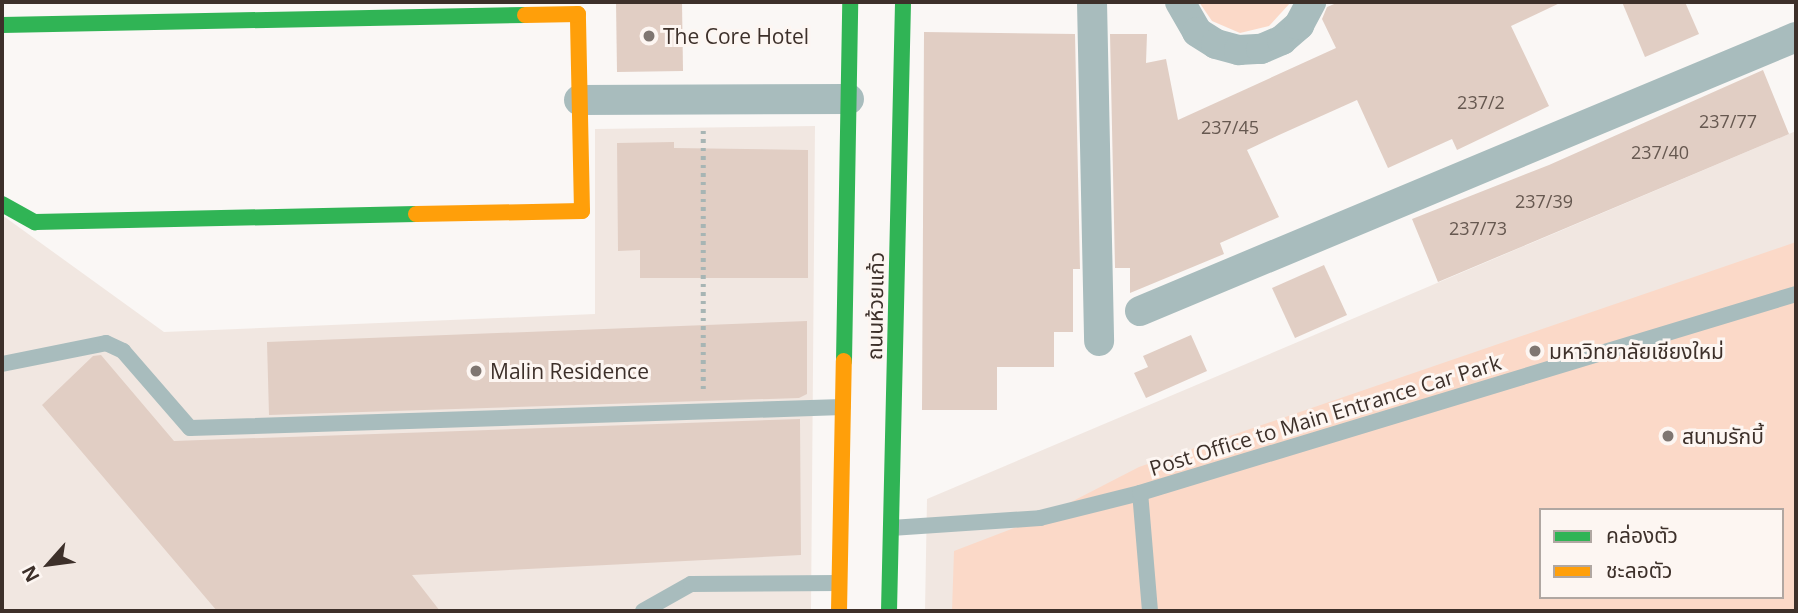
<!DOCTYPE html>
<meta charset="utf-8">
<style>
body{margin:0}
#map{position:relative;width:1798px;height:613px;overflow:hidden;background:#faf7f5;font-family:"Open Sans","Noto Sans Thai",sans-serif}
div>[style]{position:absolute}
.built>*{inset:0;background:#f1e7e1}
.green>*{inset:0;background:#fbd9c8}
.building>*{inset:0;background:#e1cec4}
.path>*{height:4.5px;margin-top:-2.25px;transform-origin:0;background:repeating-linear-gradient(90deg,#a7b5b4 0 3.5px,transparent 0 8.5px)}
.lane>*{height:16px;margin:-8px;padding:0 8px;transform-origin:8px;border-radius:8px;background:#a8bcbd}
.street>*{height:30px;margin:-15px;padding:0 15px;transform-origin:15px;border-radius:15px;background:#a8bcbd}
.fast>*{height:16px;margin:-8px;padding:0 8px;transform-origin:8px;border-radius:8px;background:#30b455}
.slow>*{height:16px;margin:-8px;padding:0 8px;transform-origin:8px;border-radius:8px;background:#ff9f0a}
.dots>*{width:19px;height:19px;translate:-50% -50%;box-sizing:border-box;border:4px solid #fdf6f2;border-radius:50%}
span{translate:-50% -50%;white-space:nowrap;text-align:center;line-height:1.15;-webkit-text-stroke:6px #fdf6f2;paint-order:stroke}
.number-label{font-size:18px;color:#665850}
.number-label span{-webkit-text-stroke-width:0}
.poi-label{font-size:21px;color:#3d302a}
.left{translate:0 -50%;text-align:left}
.street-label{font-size:21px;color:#3d302a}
.frame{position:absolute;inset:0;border:4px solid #3d302a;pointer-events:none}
.legend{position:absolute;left:1539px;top:508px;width:245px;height:91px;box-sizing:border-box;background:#fdf6f2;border:2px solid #b0a7a2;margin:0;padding:9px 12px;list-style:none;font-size:21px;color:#3d302a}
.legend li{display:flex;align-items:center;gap:14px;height:35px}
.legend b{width:35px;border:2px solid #b0a7a2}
.north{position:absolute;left:14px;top:529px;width:70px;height:70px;-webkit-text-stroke:5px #fdf6f2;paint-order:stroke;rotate:242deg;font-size:19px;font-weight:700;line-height:28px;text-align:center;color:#3d302a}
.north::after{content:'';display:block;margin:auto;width:24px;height:32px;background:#3d302a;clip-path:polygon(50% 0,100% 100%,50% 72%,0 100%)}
</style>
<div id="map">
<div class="built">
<div style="clip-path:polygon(815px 126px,811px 611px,2px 611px,2px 215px,164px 332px,595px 314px,595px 129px)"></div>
<div style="clip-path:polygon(evenodd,1796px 131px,1796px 611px,925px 611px,927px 499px,1796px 131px,1541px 510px,1782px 510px,1782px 597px,1541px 597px,1541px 510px)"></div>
</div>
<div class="green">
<div style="clip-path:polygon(1199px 2px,1291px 2px,1269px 26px,1240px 33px,1212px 21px)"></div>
<div style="clip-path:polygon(evenodd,1796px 242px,1796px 611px,952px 611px,954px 551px,1040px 518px,1139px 467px,1796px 242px,1541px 510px,1782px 510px,1782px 597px,1541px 597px,1541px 510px)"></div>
</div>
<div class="building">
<div style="clip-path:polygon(616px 2px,682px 2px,683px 71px,617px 72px)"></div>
<div style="clip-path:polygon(1339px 2px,1562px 2px,1511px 26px,1549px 106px,1457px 150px,1452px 139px,1388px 168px,1357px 100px,1279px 135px,1247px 150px,1279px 217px,1220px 243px,1224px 254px,1130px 293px,1130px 268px,1115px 268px,1110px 34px,1147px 34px,1146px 63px,1166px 59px,1178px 120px,1336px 48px,1322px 19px,1327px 7px)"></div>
<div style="clip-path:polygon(1622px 2px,1685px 2px,1699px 34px,1645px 57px)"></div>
<div style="clip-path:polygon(924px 32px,1075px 34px,1080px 269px,1073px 269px,1073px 332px,1054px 332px,1054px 367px,997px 367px,997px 410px,922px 410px)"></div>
<div style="clip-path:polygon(1763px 70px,1789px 134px,1438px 282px,1412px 219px,1549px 165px)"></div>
<div style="clip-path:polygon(674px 142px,674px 148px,808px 150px,808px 278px,640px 278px,640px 250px,618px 251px,617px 143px)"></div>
<div style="clip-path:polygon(1324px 265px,1347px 315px,1295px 338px,1272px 288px)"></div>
<div style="clip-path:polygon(807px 321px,807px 394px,799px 398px,269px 415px,267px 342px)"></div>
<div style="clip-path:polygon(1191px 335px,1207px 371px,1146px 398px,1134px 373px,1148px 367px,1143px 356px)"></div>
<div style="clip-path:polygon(101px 355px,174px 441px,800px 419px,801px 555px,412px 575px,440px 611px,217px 611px,42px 405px,93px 356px)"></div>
</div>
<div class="path">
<div style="left:703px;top:389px;width:261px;rotate:-90deg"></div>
</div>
<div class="lane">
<div style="left:2px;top:364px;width:106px;rotate:-11.4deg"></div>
<div style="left:106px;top:343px;width:19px;rotate:25deg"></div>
<div style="left:123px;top:351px;width:102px;rotate:49deg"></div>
<div style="left:190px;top:428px;width:653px;rotate:-1.84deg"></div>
<div style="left:891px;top:528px;width:149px;rotate:-3.8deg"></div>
<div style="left:1040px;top:518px;width:103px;rotate:-14deg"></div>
<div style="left:643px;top:611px;width:55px;rotate:-29.4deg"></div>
<div style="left:691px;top:584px;width:148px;rotate:-0.4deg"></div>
<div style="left:1150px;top:611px;width:118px;rotate:-94.8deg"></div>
<div style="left:1140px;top:493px;width:686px;rotate:-16.88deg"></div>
</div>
<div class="street">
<div style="left:1092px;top:2px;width:339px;rotate:88.8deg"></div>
<div style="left:1180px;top:2px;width:34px;rotate:60deg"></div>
<div style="left:1197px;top:32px;width:22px;rotate:32deg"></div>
<div style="left:1216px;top:44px;width:24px;rotate:15deg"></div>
<div style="left:1239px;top:50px;width:22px;rotate:-3deg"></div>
<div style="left:1261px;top:49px;width:23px;rotate:-23deg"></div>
<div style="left:1282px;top:40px;width:23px;rotate:-41deg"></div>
<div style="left:1299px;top:25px;width:26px;rotate:-62deg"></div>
<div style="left:579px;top:100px;width:270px;rotate:-0.2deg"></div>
<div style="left:1140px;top:311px;width:711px;rotate:-22.67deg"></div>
</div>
<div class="fast">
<div style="left:2px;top:25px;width:523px;rotate:-1.1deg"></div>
<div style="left:2px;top:204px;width:38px;rotate:29deg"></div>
<div style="left:35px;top:222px;width:381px;rotate:-1.2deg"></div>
<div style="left:844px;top:361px;width:359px;rotate:-89deg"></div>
<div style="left:889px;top:611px;width:609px;rotate:-88.68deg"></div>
</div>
<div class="slow">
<div style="left:416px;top:214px;width:166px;rotate:-1deg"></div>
<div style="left:582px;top:211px;width:197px;rotate:-91.2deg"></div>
<div style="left:578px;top:14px;width:53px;rotate:178.9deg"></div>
<div style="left:839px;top:611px;width:250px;rotate:-88.9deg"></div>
</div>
<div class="dots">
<div style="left:649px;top:36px;background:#7f7671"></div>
<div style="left:1535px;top:351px;background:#7f7671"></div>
<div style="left:476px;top:371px;background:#7f7671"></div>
<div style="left:1668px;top:436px;background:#7f7671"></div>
</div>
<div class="number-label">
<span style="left:1481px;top:102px">237/2</span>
<span style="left:1728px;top:121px">237/77</span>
<span style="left:1230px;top:127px">237/45</span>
<span style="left:1660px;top:152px">237/40</span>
<span style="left:1544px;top:201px">237/39</span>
<span style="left:1478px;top:228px">237/73</span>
</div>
<div class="poi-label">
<span class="left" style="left:663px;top:36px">The Core Hotel</span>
<span class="left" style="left:1549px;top:351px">มหาวิทยาลัยเชียงใหม่</span>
<span class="left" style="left:490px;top:371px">Malin Residence</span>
<span class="left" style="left:1682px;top:436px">สนามรักบี้</span>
</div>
<div class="street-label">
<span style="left:875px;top:306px;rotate:-89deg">ถนนห้วยแก้ว</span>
<span style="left:1325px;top:415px;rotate:-17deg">Post Office to Main Entrance Car Park</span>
</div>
<div class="frame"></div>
<ul class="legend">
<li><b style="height:9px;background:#30b455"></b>คล่องตัว</li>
<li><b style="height:9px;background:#ff9f0a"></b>ชะลอตัว</li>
</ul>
<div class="north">N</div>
</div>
